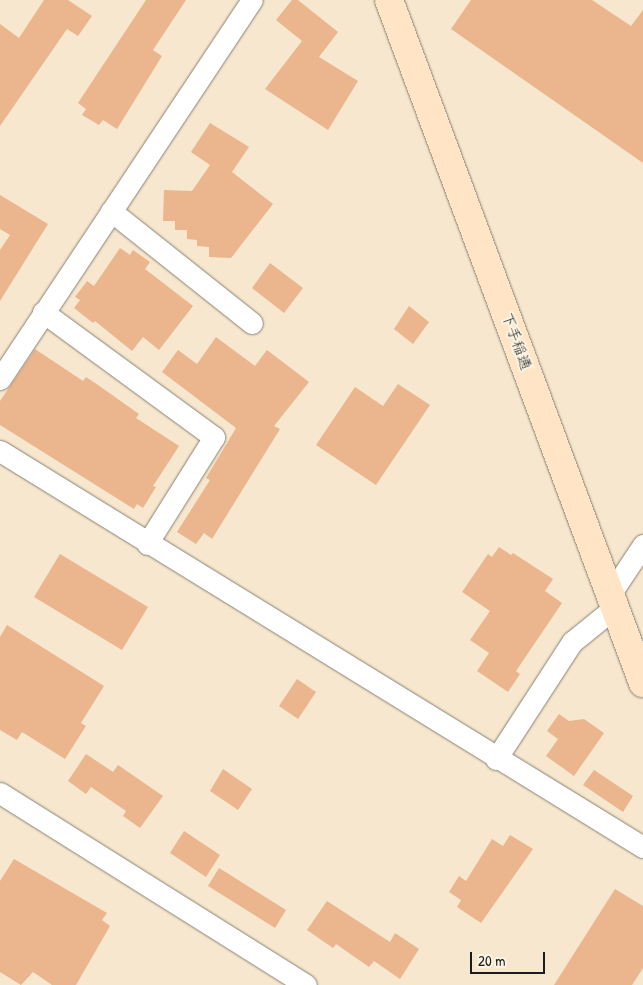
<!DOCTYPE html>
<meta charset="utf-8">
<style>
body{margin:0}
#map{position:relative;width:643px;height:985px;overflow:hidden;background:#f6e7ce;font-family:"Patrick Hand","Klee One",sans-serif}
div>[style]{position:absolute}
.building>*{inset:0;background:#ebb58e}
.roads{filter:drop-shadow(0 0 1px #898275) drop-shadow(0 0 1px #898275)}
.street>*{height:21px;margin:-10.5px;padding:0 10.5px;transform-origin:10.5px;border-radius:10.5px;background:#fff}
.secondary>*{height:28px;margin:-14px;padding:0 14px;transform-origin:14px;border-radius:14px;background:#ffe4c6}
span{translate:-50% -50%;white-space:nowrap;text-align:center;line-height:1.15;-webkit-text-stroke:4px #fcf5e5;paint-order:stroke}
.street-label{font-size:15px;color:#1c1c1c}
.scale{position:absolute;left:470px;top:952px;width:75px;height:22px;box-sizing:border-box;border:2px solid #1c1c1c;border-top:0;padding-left:6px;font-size:15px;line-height:18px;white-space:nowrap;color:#1c1c1c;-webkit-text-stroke:4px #fcf5e5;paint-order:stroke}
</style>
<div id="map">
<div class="building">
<div style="clip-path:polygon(44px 0,68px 0,92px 16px,78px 36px,67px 29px,0 126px,0 24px,19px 38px)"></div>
<div style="clip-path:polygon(146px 0,186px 0,153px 50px,162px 56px,117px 129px,103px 120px,99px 125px,82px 115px,86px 109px,78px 103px)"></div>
<div style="clip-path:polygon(292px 0,298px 0,338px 32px,319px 57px,358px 81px,328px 130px,265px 89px,302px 41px,276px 20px)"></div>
<div style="clip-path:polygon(471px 0,592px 0,631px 26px,643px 10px,643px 163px,451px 29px)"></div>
<div style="clip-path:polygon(210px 123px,249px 147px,232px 172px,273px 204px,231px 258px,209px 257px,209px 247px,197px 246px,197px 240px,187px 239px,187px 230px,175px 230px,175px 221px,163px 221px,164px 190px,192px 191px,210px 165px,191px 152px)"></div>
<div style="clip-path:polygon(0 195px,48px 224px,0 301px,0 250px,10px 235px,0 229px)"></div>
<div style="clip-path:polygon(120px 248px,130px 255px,133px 250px,150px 262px,145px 269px,193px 306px,159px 350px,143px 337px,132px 351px,95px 321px,93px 323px,74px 308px,80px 300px,75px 297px,87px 281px,94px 286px)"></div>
<div style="clip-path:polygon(270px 263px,303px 288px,284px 313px,252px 288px)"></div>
<div style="clip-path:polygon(409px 306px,429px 322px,413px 344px,394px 329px)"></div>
<div style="clip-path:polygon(216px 337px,255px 366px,267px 350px,309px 382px,274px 426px,280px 429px,212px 539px,204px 533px,196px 544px,177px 532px,210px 480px,206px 478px,236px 428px,162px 372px,178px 350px,197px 364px)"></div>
<div style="clip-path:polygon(35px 349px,83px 381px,86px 377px,98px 385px,139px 414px,136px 418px,179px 446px,153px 486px,156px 487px,143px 508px,137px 504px,134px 509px,0 425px,0 401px)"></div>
<div style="clip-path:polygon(398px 384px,430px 405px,376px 485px,316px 445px,355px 387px,383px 406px)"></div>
<div style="clip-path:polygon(499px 547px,511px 555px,513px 553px,553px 579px,545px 591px,562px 603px,516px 671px,520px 674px,508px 692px,477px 671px,489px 653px,470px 640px,490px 611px,462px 592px,488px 554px,492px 557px)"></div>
<div style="clip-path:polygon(60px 554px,148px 607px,122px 650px,34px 597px)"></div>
<div style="clip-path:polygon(7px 625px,104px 686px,81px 723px,86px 726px,65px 759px,22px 732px,17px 740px,0 730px,0 637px)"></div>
<div style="clip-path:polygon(297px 679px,316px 692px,298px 719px,279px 706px)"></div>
<div style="clip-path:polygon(559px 714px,569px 721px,584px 719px,604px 733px,574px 776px,546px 756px,558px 739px,547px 731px)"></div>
<div style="clip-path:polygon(86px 754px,113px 772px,118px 765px,163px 796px,140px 828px,123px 816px,126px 811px,91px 787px,86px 794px,68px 781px)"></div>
<div style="clip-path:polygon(223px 769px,252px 789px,238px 810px,210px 791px)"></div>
<div style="clip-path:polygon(594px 770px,633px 796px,623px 812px,583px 785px)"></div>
<div style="clip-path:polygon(184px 831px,220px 855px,206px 877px,170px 853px)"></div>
<div style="clip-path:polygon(510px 835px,533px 849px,481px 923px,457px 907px,461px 900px,449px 892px,459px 876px,466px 881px,492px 839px,503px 846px)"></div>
<div style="clip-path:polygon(14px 859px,107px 913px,102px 920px,110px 926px,76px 985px,52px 985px,33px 972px,21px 985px,0 972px,0 881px)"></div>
<div style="clip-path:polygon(219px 868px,286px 910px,275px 928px,208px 886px)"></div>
<div style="clip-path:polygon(615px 889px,643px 906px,643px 968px,632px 985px,554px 985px)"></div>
<div style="clip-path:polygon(327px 901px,390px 942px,395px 933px,419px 949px,400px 979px,374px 961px,369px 967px,336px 944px,333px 948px,307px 930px)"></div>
</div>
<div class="roads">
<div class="street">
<div style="left:111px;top:211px;width:180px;rotate:38.5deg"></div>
<div style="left:43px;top:312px;width:212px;rotate:36.2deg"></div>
<div style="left:214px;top:437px;width:126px;rotate:122.1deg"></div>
<div style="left:0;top:379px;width:455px;rotate:-56.4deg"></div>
<div style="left:0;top:451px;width:755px;rotate:31.63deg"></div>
<div style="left:611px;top:593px;width:58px;rotate:-56.3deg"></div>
<div style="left:496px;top:759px;width:140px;rotate:-57deg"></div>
<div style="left:572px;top:642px;width:54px;rotate:-39deg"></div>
<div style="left:0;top:793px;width:361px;rotate:32.1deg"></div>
</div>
<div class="secondary">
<div style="left:389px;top:0;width:729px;rotate:69.6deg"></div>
</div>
</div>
<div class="street-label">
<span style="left:517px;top:341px;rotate:70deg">下手稲通</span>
</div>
<div class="scale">20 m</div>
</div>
